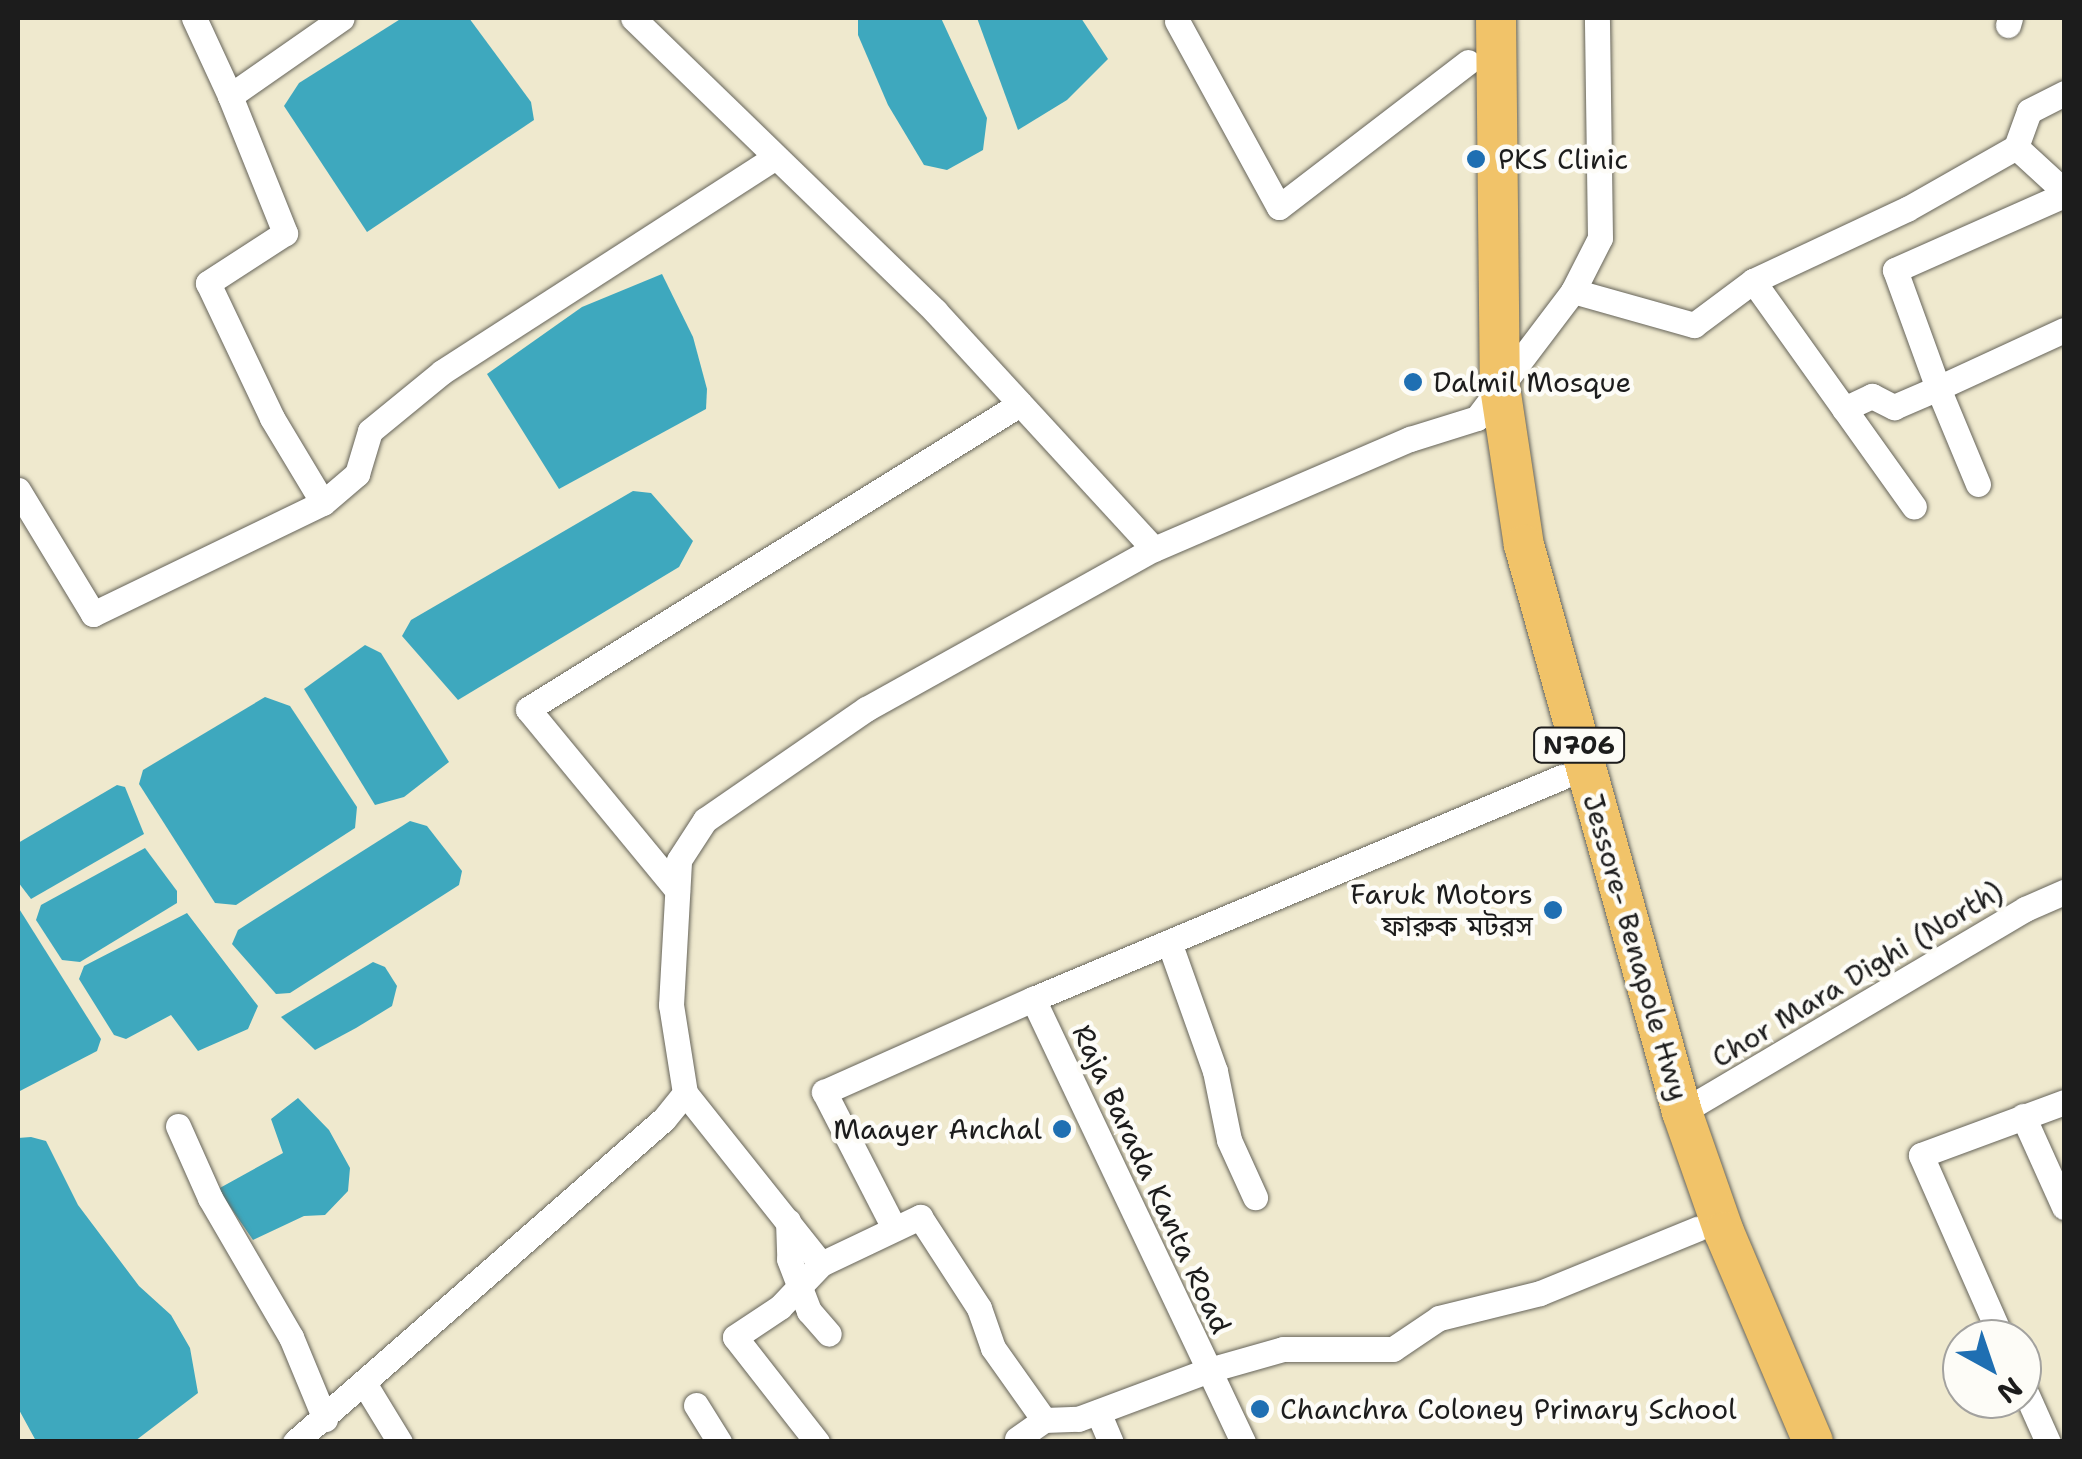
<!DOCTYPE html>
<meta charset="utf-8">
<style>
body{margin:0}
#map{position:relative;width:2082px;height:1459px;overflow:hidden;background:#efe9ce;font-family:"Shantell Sans","Noto Sans Bengali",sans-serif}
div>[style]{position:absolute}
.water>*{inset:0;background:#3ea8be}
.roads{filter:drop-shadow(0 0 2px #66645a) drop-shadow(0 0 2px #66645a)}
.minor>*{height:25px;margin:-12.5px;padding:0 12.5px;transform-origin:12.5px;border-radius:12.5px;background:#fff}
.trunk>*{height:40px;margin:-20px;padding:0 20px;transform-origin:20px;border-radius:20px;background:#f1c369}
.dots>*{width:28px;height:28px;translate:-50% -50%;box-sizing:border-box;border:5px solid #fdfcf7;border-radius:50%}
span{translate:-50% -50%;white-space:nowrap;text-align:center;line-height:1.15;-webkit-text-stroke:9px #fdfcf7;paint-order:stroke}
.shield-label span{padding:2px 8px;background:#fdfcf7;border:2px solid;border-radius:8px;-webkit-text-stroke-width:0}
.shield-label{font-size:25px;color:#1c1c1c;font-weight:700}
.poi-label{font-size:28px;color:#1c1c1c}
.left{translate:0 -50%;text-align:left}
.right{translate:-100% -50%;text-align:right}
.street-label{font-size:28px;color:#1c1c1c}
.frame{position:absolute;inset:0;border:20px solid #1c1c1c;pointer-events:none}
.north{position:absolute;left:1942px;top:1319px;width:100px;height:100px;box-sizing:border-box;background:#fdfcf7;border:2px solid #a3a29f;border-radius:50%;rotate:140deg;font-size:28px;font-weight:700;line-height:40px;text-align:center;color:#1c1c1c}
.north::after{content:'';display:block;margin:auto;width:35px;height:45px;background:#1f6fb2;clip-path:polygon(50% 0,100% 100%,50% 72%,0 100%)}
</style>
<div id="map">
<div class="water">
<div style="clip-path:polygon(402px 18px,469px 18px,531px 102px,534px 120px,367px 232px,284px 106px,299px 83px)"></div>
<div style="clip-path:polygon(858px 18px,941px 18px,987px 118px,983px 150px,947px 170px,924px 165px,888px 105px,858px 35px)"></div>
<div style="clip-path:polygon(977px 18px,1081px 18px,1108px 59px,1067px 100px,1018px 130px)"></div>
<div style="clip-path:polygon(662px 274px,693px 337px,707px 389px,706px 409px,559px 489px,487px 374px,582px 307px)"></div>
<div style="clip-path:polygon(633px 491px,651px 493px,693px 541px,679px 567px,458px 700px,402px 636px,411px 620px)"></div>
<div style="clip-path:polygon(365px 645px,381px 653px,449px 762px,404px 797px,375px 805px,304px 689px)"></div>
<div style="clip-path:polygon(265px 697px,290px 706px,357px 807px,355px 828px,236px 905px,215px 903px,139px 784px,143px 770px)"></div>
<div style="clip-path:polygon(117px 785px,125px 787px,144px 834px,31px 899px,18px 882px,18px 843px)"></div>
<div style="clip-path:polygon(410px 821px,427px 826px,462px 871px,459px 885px,290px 993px,276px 994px,232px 944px,238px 930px)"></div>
<div style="clip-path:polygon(145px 848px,177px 891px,177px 903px,80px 962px,62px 960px,36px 920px,41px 905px)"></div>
<div style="clip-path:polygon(18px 907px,101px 1039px,97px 1051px,18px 1092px)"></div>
<div style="clip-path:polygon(187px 913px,258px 1006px,248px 1029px,198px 1051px,171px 1015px,126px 1039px,114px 1035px,79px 979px,84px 966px)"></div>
<div style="clip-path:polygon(373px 962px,385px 967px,397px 986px,392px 1006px,356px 1028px,315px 1050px,281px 1017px)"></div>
<div style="clip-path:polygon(298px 1098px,329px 1130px,350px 1168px,348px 1191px,325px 1215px,304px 1216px,253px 1240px,218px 1189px,283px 1153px,271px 1119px)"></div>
<div style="clip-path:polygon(31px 1137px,46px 1141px,78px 1205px,139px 1286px,171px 1315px,190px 1348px,198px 1393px,135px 1441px,36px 1441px,18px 1408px,18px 1138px)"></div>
</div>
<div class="roads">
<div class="minor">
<div style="left:194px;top:18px;width:86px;rotate:65.2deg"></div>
<div style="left:230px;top:96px;width:136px;rotate:-34.9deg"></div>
<div style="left:633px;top:18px;width:421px;rotate:44.1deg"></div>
<div style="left:935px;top:311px;width:323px;rotate:47.4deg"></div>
<div style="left:1177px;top:21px;width:212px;rotate:61.3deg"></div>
<div style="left:1279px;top:207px;width:238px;rotate:-37.5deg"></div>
<div style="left:2008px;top:25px;width:7px;rotate:-74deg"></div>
<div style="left:230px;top:96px;width:148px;rotate:68.1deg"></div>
<div style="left:285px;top:233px;width:92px;rotate:147deg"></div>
<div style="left:208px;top:283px;width:149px;rotate:64.6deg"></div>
<div style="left:272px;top:418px;width:99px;rotate:59deg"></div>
<div style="left:2016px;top:147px;width:65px;rotate:42.5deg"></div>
<div style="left:2064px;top:195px;width:185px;rotate:156.1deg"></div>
<div style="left:1895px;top:270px;width:126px;rotate:70deg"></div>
<div style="left:1938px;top:388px;width:139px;rotate:-24.7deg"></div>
<div style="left:1753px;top:281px;width:277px;rotate:54.5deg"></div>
<div style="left:1573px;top:291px;width:126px;rotate:15.7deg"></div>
<div style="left:1694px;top:325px;width:74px;rotate:-36.7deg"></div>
<div style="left:1753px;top:281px;width:170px;rotate:-25.1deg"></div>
<div style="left:1907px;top:209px;width:125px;rotate:-29.6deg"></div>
<div style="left:2016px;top:147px;width:38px;rotate:-70deg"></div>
<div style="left:2029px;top:111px;width:39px;rotate:-27deg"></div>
<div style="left:1844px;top:409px;width:31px;rotate:-25deg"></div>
<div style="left:1872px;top:396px;width:25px;rotate:27deg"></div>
<div style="left:1894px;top:407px;width:48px;rotate:-23.4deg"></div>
<div style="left:1938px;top:388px;width:104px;rotate:67.4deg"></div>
<div style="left:18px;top:490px;width:145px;rotate:58.8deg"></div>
<div style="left:93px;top:614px;width:255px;rotate:-25.8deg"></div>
<div style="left:323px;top:503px;width:45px;rotate:-40.5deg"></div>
<div style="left:357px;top:474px;width:45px;rotate:-73.2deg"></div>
<div style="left:370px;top:431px;width:93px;rotate:-39.3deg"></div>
<div style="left:442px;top:372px;width:394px;rotate:-32.8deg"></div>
<div style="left:677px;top:890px;width:234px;rotate:-129.5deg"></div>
<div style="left:528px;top:709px;width:579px;rotate:-31.8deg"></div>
<div style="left:1169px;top:942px;width:137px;rotate:70.4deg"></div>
<div style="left:1215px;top:1071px;width:70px;rotate:78.5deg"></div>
<div style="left:1229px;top:1140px;width:63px;rotate:65.5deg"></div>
<div style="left:1033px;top:999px;width:574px;rotate:-22.77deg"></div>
<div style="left:685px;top:1093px;width:218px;rotate:51.5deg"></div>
<div style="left:821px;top:1264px;width:110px;rotate:-25.4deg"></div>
<div style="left:920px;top:1217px;width:108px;rotate:57deg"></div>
<div style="left:979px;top:1308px;width:42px;rotate:70.7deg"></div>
<div style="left:993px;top:1348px;width:88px;rotate:54.7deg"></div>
<div style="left:1044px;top:1420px;width:34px;rotate:-2deg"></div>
<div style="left:1078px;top:1419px;width:140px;rotate:-20.5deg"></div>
<div style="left:1209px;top:1370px;width:80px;rotate:64.7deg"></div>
<div style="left:1682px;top:1112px;width:399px;rotate:-30.6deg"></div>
<div style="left:2025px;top:909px;width:43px;rotate:-23.6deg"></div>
<div style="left:2023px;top:1116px;width:100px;rotate:65.7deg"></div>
<div style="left:178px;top:1126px;width:79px;rotate:66deg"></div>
<div style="left:210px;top:1198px;width:161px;rotate:59.8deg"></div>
<div style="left:291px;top:1337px;width:89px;rotate:67.5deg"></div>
<div style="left:788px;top:1221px;width:38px;rotate:88deg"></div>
<div style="left:789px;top:1259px;width:56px;rotate:69deg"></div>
<div style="left:809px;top:1311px;width:30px;rotate:49deg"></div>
<div style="left:893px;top:1226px;width:151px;rotate:-117.2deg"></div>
<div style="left:824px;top:1092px;width:229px;rotate:-24deg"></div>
<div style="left:1033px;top:999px;width:411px;rotate:64.6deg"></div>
<div style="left:1209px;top:1370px;width:77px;rotate:-15.8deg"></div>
<div style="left:1283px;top:1349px;width:110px"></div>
<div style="left:1393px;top:1349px;width:55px;rotate:-34deg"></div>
<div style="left:1439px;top:1318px;width:104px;rotate:-13.9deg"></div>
<div style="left:1540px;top:1293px;width:170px;rotate:-22.2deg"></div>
<div style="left:2002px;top:1339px;width:201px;rotate:-113.8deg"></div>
<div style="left:1921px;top:1155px;width:153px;rotate:-20.3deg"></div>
<div style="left:364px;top:1383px;width:69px;rotate:58.6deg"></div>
<div style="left:2022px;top:1384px;width:64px;rotate:65.9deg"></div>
<div style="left:696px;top:1405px;width:44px;rotate:58.1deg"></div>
<div style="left:1098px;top:1412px;width:33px;rotate:67deg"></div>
<div style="left:1017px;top:1439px;width:33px;rotate:-35deg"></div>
<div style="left:295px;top:1442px;width:490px;rotate:-41.2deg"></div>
<div style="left:664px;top:1119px;width:33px;rotate:-51deg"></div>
<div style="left:685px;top:1093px;width:89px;rotate:-99deg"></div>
<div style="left:671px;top:1005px;width:145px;rotate:-86.8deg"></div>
<div style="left:679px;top:860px;width:48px;rotate:-57deg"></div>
<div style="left:705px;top:820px;width:196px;rotate:-34.6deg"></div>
<div style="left:866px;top:709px;width:329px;rotate:-29.1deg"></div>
<div style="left:1154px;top:549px;width:279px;rotate:-23.3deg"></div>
<div style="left:1410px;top:439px;width:70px;rotate:-17.4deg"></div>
<div style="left:1477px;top:418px;width:159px;rotate:-52.9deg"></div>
<div style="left:1573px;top:291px;width:59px;rotate:-63deg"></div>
<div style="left:1600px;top:238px;width:220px;rotate:-90.8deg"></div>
<div style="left:817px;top:1442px;width:133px;rotate:-128deg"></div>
<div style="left:735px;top:1337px;width:54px;rotate:-33.7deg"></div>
<div style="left:780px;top:1307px;width:59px;rotate:-46.4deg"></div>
</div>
<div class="trunk">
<div style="left:1496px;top:18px;width:369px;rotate:89.4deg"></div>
<div style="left:1500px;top:387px;width:160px;rotate:81.4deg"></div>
<div style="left:1524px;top:545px;width:589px;rotate:74.43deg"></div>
<div style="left:1682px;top:1112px;width:127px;rotate:70.7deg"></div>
<div style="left:1724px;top:1232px;width:228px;rotate:67deg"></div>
</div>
</div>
<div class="dots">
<div style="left:1476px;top:159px;background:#1f6fb2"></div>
<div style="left:1413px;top:382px;background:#1f6fb2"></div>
<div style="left:1553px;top:910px;background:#1f6fb2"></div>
<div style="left:1062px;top:1129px;background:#1f6fb2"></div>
<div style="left:1260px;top:1409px;background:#1f6fb2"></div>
</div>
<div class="shield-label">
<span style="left:1579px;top:745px">N706</span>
</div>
<div class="poi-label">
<span class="left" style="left:1498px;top:159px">PKS Clinic</span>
<span class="left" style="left:1433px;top:382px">Dalmil Mosque</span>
<span class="right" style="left:1533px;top:910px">Faruk Motors<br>ফারুক মটরস</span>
<span class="right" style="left:1042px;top:1129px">Maayer Anchal</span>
<span class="left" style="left:1280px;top:1409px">Chanchra Coloney Primary School</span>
</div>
<div class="street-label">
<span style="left:1636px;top:947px;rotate:74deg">Jessore- Benapole Hwy</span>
<span style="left:1857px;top:974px;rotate:-31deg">Chor Mara Dighi (North)</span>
<span style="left:1152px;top:1179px;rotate:65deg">Raja Barada Kanta Road</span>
</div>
<div class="frame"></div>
<div class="north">N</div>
</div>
